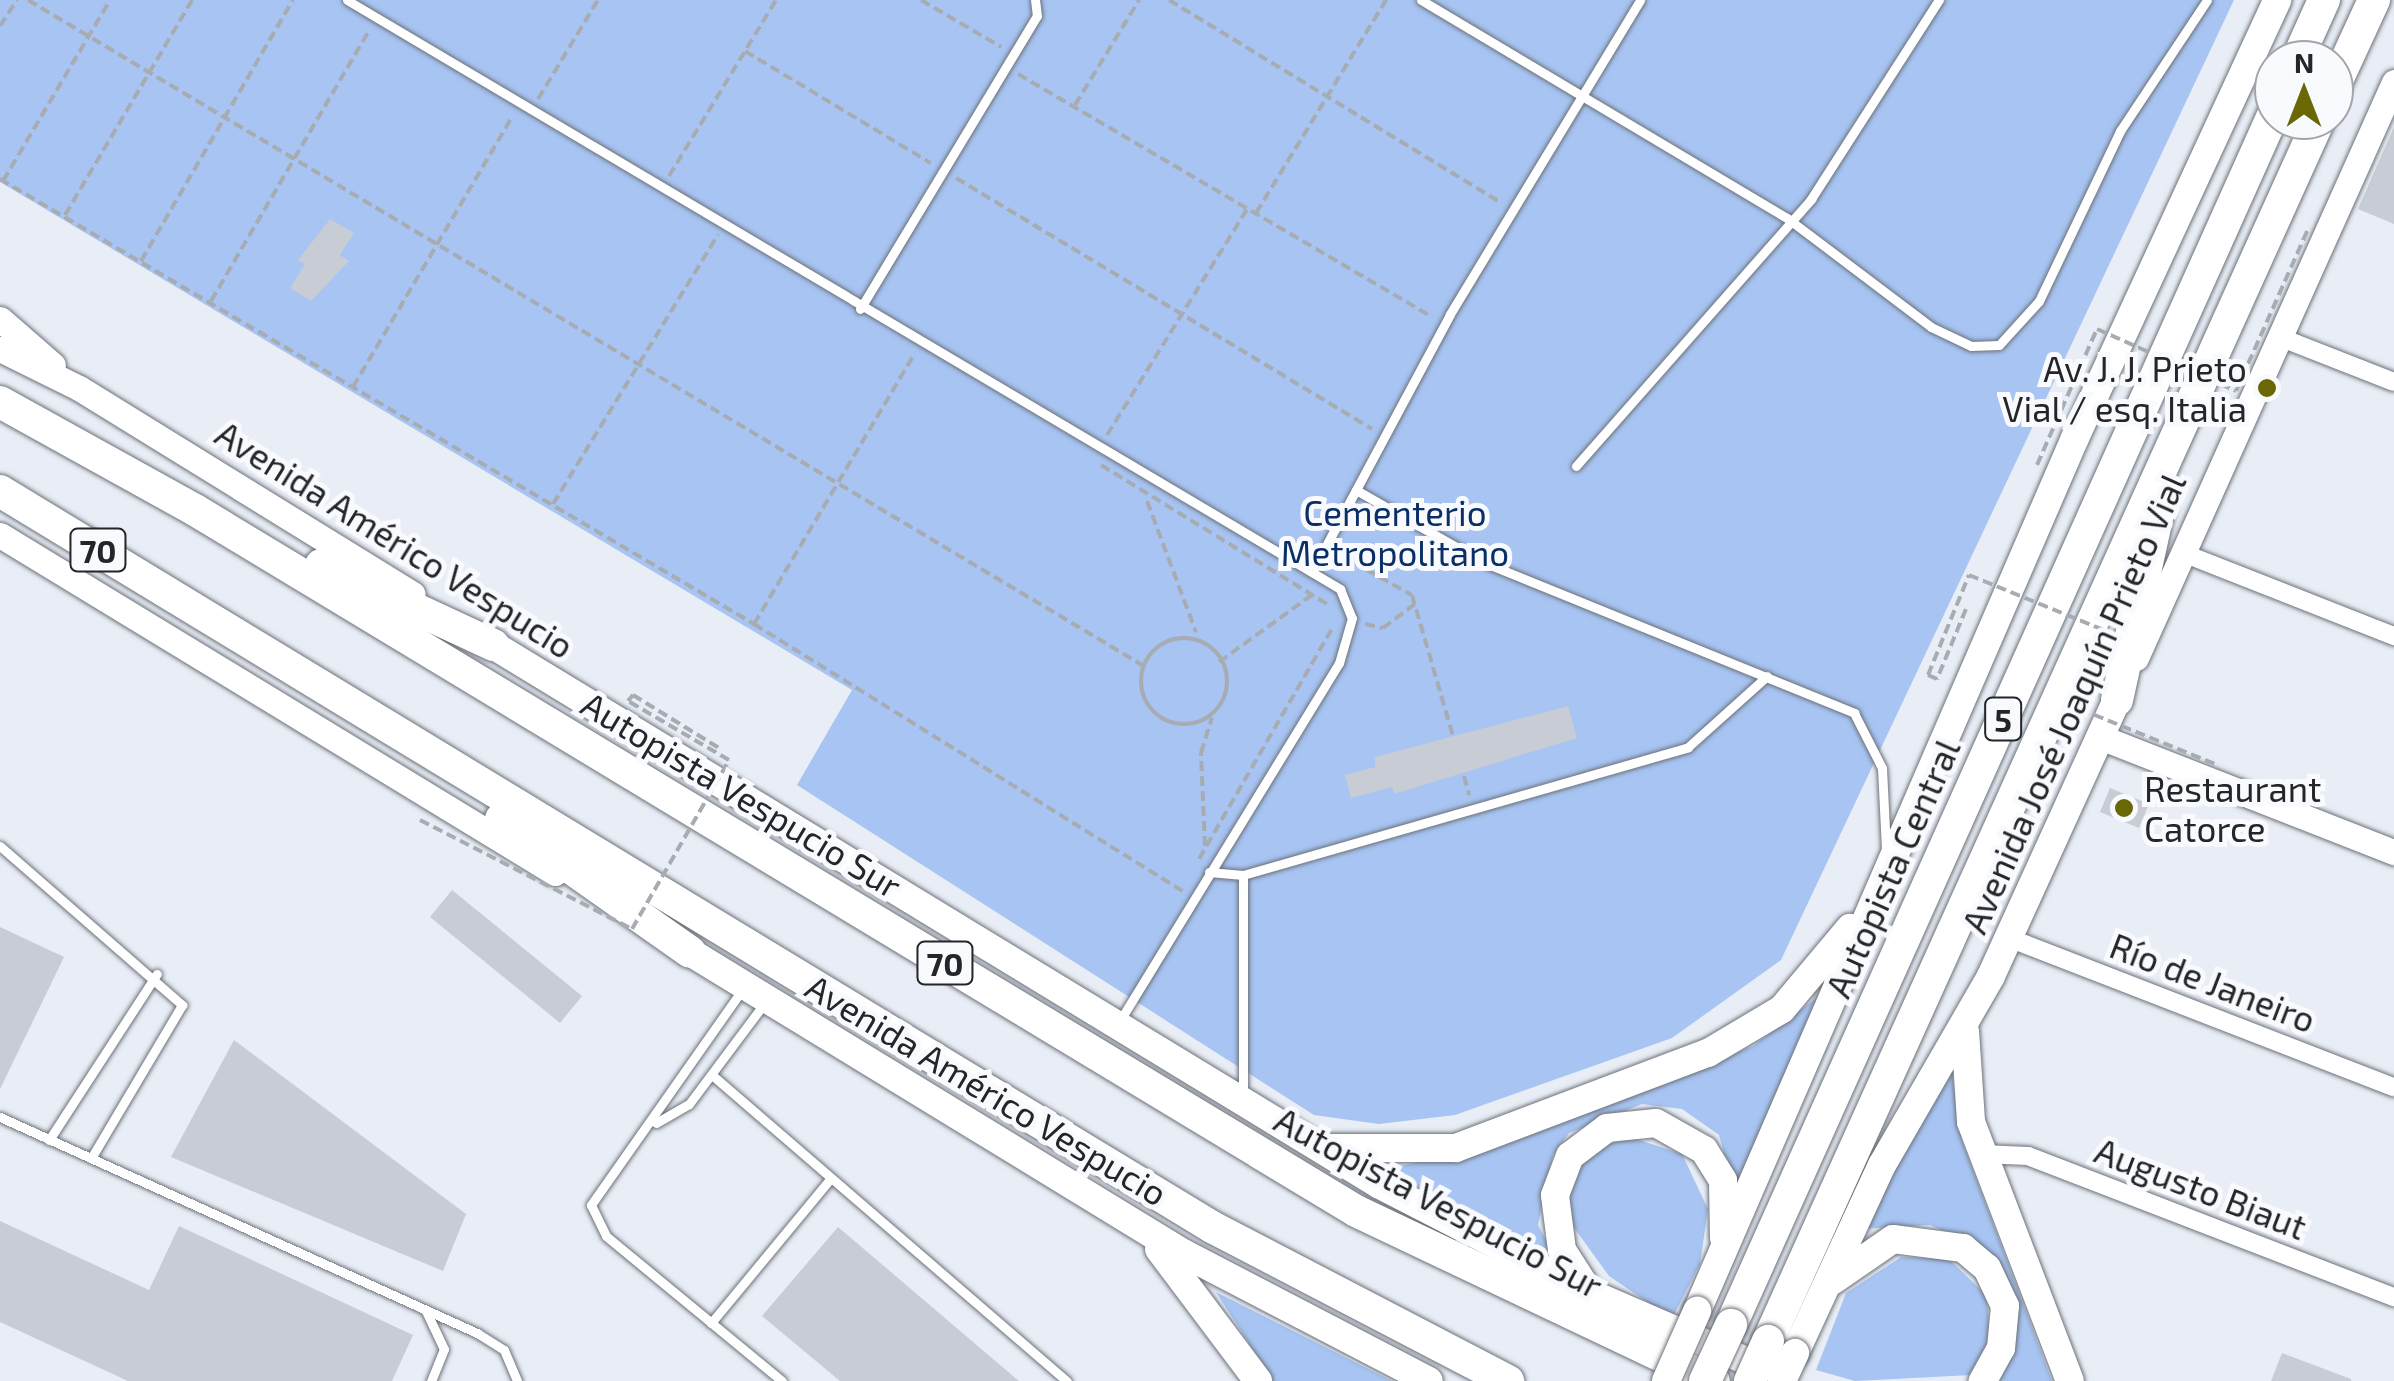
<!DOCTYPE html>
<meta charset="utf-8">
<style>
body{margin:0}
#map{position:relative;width:2394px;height:1381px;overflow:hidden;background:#e8edf6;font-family:"Exo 2",sans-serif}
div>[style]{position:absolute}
.green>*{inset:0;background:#a7c4f2}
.building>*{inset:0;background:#c7ccd5}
.path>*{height:4px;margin-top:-2px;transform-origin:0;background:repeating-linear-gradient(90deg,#a7abb2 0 10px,transparent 0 15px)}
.path>.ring{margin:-2px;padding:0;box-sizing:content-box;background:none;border:4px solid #a7abb2;border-radius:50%}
.roads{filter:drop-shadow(0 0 2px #6c7179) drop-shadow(0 0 2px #6c7179)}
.lane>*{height:9px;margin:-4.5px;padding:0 4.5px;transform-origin:4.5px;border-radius:4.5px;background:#fff}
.street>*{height:18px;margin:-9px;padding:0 9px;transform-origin:9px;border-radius:9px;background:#fff}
.secondary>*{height:25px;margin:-12.5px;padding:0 12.5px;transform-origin:12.5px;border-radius:12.5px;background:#fff}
.primary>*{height:28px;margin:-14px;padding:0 14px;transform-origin:14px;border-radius:14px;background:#fff}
.highway>*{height:32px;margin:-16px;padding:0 16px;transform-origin:16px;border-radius:16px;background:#fff}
.path-bridge>*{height:4px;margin-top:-2px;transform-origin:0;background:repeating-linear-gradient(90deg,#a7abb2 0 10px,transparent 0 15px)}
.bridges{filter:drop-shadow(0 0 2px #6c7179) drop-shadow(0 0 2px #6c7179)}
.primary-bridge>*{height:28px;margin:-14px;padding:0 14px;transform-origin:14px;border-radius:14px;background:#fff}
.highway-bridge>*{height:32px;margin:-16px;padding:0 16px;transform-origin:16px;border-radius:16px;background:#fff}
.dots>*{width:28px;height:28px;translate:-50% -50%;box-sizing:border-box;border:5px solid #f8fafe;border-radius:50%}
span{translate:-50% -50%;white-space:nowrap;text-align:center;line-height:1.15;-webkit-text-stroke:10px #f8fafe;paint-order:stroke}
.shield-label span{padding:2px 8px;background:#f8fafe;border:2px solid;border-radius:8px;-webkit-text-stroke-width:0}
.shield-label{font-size:32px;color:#232529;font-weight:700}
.poi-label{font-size:35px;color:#232529}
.right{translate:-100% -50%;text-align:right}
.left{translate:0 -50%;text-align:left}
.park-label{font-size:35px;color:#0a2f66}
.street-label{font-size:35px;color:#232529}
.north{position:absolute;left:2254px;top:40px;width:100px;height:100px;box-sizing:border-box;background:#f8fafe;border:2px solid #a3a5a9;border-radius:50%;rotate:0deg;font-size:28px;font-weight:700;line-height:40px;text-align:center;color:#232529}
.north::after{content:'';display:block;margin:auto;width:35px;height:45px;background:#696804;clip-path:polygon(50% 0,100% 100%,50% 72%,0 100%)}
</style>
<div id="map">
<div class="green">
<div style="clip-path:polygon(0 0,2234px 0,1781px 960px,1672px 1038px,1455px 1115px,1379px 1124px,1314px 1115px,797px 785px,852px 690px,0 182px)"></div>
<div style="clip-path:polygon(1820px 995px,1735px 1193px,1719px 1135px,1682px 1109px,1642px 1104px,1569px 1133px,1553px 1155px,1538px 1225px,1557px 1261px,1385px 1169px,1498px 1146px,1753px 1046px)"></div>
<div style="clip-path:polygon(1951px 1066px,1962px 1141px,2052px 1381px,2000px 1381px,2015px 1338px,1988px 1252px,1930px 1225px,1862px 1229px)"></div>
<div style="clip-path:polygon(1630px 1137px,1682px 1154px,1708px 1209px,1700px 1264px,1672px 1319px,1609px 1276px,1567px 1218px,1570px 1178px,1592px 1150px)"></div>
<div style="clip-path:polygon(1901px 1257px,1949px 1259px,1987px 1296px,1990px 1349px,1971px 1375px,1855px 1381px,1816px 1370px,1846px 1293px)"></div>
<div style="clip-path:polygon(1216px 1292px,1392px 1381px,1273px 1381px)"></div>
</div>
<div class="building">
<div style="clip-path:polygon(2394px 127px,2394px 224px,2358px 209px)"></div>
<div style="clip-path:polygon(330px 219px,354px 233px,340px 255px,349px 261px,311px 301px,290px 288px,305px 264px,298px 260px)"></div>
<div style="clip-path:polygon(1568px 706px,1577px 738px,1394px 794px,1392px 787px,1351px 798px,1345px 775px,1375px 767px,1375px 757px)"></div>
<div style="clip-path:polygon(2110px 788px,2149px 804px,2139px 828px,2100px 812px)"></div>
<div style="clip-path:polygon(452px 890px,582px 996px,560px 1023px,430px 917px)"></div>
<div style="clip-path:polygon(0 927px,64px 957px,0 1089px)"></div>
<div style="clip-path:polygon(234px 1040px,466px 1214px,443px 1271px,171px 1157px)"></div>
<div style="clip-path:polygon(0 1221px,149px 1290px,179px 1226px,413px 1335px,392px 1381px,128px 1381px,0 1322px)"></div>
<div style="clip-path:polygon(838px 1227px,1019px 1381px,840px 1381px,762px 1316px)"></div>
<div style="clip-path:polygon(2282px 1353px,2351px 1379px,2351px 1381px,2271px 1381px)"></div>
</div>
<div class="path">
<div style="left:28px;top:0;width:1300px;rotate:30.83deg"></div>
<div style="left:921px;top:0;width:93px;rotate:30.4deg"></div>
<div style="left:1169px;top:0;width:390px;rotate:31.4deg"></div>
<div style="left:0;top:26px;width:31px;rotate:-57deg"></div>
<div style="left:745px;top:51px;width:217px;rotate:31.1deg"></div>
<div style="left:1018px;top:74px;width:480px;rotate:30.4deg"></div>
<div style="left:538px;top:99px;width:116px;rotate:-58.8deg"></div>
<div style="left:1075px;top:105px;width:123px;rotate:-58.6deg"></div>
<div style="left:669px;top:176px;width:206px;rotate:-58.7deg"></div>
<div style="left:956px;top:178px;width:486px;rotate:31.1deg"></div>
<div style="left:0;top:179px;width:876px;rotate:30.55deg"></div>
<div style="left:754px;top:624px;width:507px;rotate:31.93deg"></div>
<div style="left:3px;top:181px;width:210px;rotate:-59.4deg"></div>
<div style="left:1256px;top:213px;width:250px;rotate:-58.6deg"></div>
<div style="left:65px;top:215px;width:250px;rotate:-59.4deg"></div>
<div style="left:141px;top:261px;width:302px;rotate:-59.8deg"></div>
<div style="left:211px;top:301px;width:313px;rotate:-59.7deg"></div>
<div style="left:353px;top:387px;width:313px;rotate:-59.5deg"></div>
<div style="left:1107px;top:435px;width:267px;rotate:-58.2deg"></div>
<div style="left:1101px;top:465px;width:269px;rotate:31.6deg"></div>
<div style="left:1147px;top:501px;width:140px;rotate:69.5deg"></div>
<div style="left:553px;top:504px;width:316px;rotate:-58.5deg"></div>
<div style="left:1340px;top:555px;width:82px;rotate:29.1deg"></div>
<div style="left:1412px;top:595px;width:147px;rotate:73.8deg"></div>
<div style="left:754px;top:624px;width:315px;rotate:-59.3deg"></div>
<div style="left:1365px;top:624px;width:18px;rotate:13deg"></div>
<div style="left:1383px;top:628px;width:40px;rotate:-37deg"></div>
<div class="ring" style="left:1141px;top:638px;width:82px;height:82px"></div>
<div style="left:1219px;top:662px;width:115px;rotate:-35.8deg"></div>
<div style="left:1464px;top:776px;width:20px;rotate:75deg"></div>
<div style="left:1205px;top:846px;width:93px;rotate:-92.5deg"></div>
<div style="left:1201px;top:753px;width:37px;rotate:-73deg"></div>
<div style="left:1199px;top:859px;width:266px;rotate:-60deg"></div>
</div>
<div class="roads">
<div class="lane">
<div style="left:347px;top:0;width:1155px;rotate:30.67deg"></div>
<div style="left:1340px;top:589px;width:31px;rotate:68deg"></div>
<div style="left:1352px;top:618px;width:47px;rotate:106.1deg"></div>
<div style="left:1339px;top:663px;width:422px;rotate:121.5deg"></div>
<div style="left:1421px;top:0;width:426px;rotate:30.8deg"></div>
<div style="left:1787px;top:218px;width:181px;rotate:37.1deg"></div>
<div style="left:1931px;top:327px;width:44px;rotate:25.4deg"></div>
<div style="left:1971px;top:346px;width:28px;rotate:-2deg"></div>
<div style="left:1999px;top:345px;width:59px;rotate:-47.7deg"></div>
<div style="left:2039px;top:301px;width:188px;rotate:-64.5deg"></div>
<div style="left:2120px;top:131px;width:157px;rotate:-56.4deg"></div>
<div style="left:860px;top:309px;width:342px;rotate:-58.9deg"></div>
<div style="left:1037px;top:16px;width:16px;rotate:-97deg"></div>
<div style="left:1576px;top:466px;width:356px;rotate:-48.6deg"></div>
<div style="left:1811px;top:199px;width:237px;rotate:-57.3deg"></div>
<div style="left:1356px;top:490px;width:146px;rotate:29.6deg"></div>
<div style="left:1483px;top:562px;width:401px;rotate:22.1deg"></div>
<div style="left:1854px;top:713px;width:62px;rotate:63deg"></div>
<div style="left:1882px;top:768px;width:83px;rotate:87.2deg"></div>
<div style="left:1313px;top:570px;width:290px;rotate:-61.8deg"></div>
<div style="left:1450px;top:314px;width:367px;rotate:-58.8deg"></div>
<div style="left:0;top:846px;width:242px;rotate:41.1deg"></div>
<div style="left:182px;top:1005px;width:178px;rotate:120.7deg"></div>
<div style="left:1209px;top:872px;width:34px;rotate:5deg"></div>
<div style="left:1243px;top:875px;width:463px;rotate:-16deg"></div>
<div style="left:1688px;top:747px;width:106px;rotate:-41.9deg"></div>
<div style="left:742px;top:990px;width:263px;rotate:125.1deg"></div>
<div style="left:591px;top:1205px;width:34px;rotate:64deg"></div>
<div style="left:606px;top:1236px;width:228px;rotate:39.5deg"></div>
<div style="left:712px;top:1075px;width:469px;rotate:40.8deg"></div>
<div style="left:1243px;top:1098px;width:223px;rotate:-90deg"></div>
<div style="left:0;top:1117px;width:524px;rotate:24.36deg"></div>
<div style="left:477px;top:1333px;width:32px;rotate:32deg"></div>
<div style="left:504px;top:1350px;width:34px;rotate:67deg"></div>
<div style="left:656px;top:1123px;width:38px;rotate:-30deg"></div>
<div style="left:689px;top:1104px;width:129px;rotate:-53.2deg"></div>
<div style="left:49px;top:1140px;width:198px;rotate:-57deg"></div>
<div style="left:426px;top:1311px;width:42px;rotate:64.7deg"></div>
<div style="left:444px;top:1349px;width:35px;rotate:112deg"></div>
<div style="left:711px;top:1323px;width:188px;rotate:-50.4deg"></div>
</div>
<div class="street">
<div style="left:2279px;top:337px;width:123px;rotate:21.4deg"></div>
<div style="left:2183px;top:553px;width:227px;rotate:21.5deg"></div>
<div style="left:2009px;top:938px;width:413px;rotate:21.2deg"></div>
<div style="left:1982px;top:1154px;width:46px;rotate:2.5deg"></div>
<div style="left:2028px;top:1156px;width:392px;rotate:21.1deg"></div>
</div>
<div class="secondary">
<div style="left:0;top:319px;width:70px;rotate:41deg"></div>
<div style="left:0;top:349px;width:88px;rotate:26.3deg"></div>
<div style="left:79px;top:388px;width:392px;rotate:31.7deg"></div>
<div style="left:0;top:535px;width:650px;rotate:31.34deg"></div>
<div style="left:2136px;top:658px;width:631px;rotate:-65.87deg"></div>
<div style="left:2100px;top:737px;width:316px;rotate:21.4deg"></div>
</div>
<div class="primary">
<div style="left:493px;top:645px;width:1038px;rotate:31.33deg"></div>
<div style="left:1380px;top:1185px;width:238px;rotate:27.2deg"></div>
<div style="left:1592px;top:1294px;width:202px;rotate:23.4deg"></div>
<div style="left:690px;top:952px;width:578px;rotate:31.41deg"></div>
<div style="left:1183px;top:1253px;width:277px;rotate:27.5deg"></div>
<div style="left:1965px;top:1031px;width:91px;rotate:86.2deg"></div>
<div style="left:1971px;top:1122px;width:277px;rotate:69.1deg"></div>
<div style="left:1327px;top:1148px;width:129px"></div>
<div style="left:1456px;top:1148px;width:269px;rotate:-20.7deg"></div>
<div style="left:1708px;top:1053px;width:86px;rotate:-30.7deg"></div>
<div style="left:1782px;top:1009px;width:106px;rotate:-50deg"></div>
<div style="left:1159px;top:1249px;width:165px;rotate:53.1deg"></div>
<div style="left:1832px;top:1281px;width:74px;rotate:-34.5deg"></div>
<div style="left:1893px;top:1239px;width:71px;rotate:7.3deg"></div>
<div style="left:1963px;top:1248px;width:31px;rotate:40deg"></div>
<div style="left:1987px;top:1268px;width:42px;rotate:64.7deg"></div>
<div style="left:2005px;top:1306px;width:42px;rotate:95.4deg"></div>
<div style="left:2001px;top:1348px;width:38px;rotate:119deg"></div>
<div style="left:1587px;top:1289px;width:46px;rotate:-122.7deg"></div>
<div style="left:1562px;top:1250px;width:55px;rotate:-97.3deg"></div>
<div style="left:1555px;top:1195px;width:42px;rotate:-69deg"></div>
<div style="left:1570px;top:1156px;width:46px;rotate:-37.1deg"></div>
<div style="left:1607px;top:1128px;width:49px;rotate:-5.8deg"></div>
<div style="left:1656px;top:1123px;width:55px;rotate:29.4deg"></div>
<div style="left:1704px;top:1150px;width:36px;rotate:58deg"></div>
<div style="left:1723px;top:1181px;width:57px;rotate:89deg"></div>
<div style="left:1697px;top:1311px;width:951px;rotate:-66.59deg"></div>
<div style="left:2075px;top:438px;width:482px;rotate:-65.2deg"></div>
<div style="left:1795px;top:1353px;width:207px;rotate:-65.2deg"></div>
<div style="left:1882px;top:1165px;width:218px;rotate:-60deg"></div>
<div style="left:1991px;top:976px;width:303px;rotate:-65.5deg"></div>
</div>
<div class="highway">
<div style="left:2297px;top:60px;width:66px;rotate:-65.8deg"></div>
<div style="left:2334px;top:87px;width:96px;rotate:-65.3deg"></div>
<div style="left:0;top:402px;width:223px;rotate:29deg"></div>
<div style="left:195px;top:510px;width:1356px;rotate:31.12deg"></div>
<div style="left:1356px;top:1211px;width:396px;rotate:25.4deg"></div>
<div style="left:0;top:491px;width:1418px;rotate:31.27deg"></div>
<div style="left:1212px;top:1227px;width:334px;rotate:27.5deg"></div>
<div style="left:321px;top:565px;width:190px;rotate:24.9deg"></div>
<div style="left:2117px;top:700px;width:201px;rotate:-77.6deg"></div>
<div style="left:501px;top:819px;width:231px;rotate:35.1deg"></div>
<div style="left:1731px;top:1325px;width:1328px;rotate:-65.87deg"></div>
<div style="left:1768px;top:1341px;width:1340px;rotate:-65.71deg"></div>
</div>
</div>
<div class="path-bridge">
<div style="left:2037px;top:465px;width:149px;rotate:-66.2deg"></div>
<div style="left:2097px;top:329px;width:152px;rotate:24deg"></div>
<div style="left:2236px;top:391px;width:177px;rotate:-66deg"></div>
<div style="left:1966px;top:609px;width:76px;rotate:112.5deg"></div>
<div style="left:1937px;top:679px;width:10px;rotate:-156deg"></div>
<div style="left:1928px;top:675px;width:108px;rotate:-67.7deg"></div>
<div style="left:1969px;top:575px;width:153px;rotate:22.2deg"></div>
<div style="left:2111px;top:633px;width:82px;rotate:112.2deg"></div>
<div style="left:2080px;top:709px;width:148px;rotate:22.2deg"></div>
<div style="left:420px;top:820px;width:238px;rotate:27.2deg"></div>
<div style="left:632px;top:929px;width:195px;rotate:-60.1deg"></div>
<div style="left:729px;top:760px;width:117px;rotate:-149.7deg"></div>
<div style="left:628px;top:701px;width:8px;rotate:-50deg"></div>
<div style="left:633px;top:695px;width:101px;rotate:31.6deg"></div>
</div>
<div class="bridges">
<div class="primary-bridge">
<div style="left:1666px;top:1381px;width:77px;rotate:-66.1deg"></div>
<div style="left:1782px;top:1381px;width:31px;rotate:-65deg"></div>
</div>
<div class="highway-bridge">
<div style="left:1705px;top:1381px;width:62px;rotate:-65.1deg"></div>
<div style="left:1750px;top:1381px;width:44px;rotate:-65.8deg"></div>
</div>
</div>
<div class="dots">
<div style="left:2267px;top:388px;background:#696804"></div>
<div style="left:2124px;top:808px;background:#696804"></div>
</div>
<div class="shield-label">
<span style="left:98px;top:550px">70</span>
<span style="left:2003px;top:719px">5</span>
<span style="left:945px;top:963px">70</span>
</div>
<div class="poi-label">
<span class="right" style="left:2247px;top:388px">Av. J. J. Prieto<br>Vial / esq. Italia</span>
<span class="left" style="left:2144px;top:808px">Restaurant<br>Catorce</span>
</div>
<div class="park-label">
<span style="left:1395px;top:532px">Cementerio<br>Metropolitano</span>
</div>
<div class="street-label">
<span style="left:395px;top:539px;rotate:32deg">Avenida Américo Vespucio</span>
<span style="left:2073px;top:703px;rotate:-66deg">Avenida José Joaquín Prieto Vial</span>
<span style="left:742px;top:794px;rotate:31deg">Autopista Vespucio Sur</span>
<span style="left:1892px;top:868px;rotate:-66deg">Autopista Central</span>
<span style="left:2213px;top:982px;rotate:21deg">Río de Janeiro</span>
<span style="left:987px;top:1089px;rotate:31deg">Avenida Américo Vespucio</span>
<span style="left:2201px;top:1188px;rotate:21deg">Augusto Biaut</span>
<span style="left:1439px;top:1202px;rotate:28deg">Autopista Vespucio Sur</span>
</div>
<div class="north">N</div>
</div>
